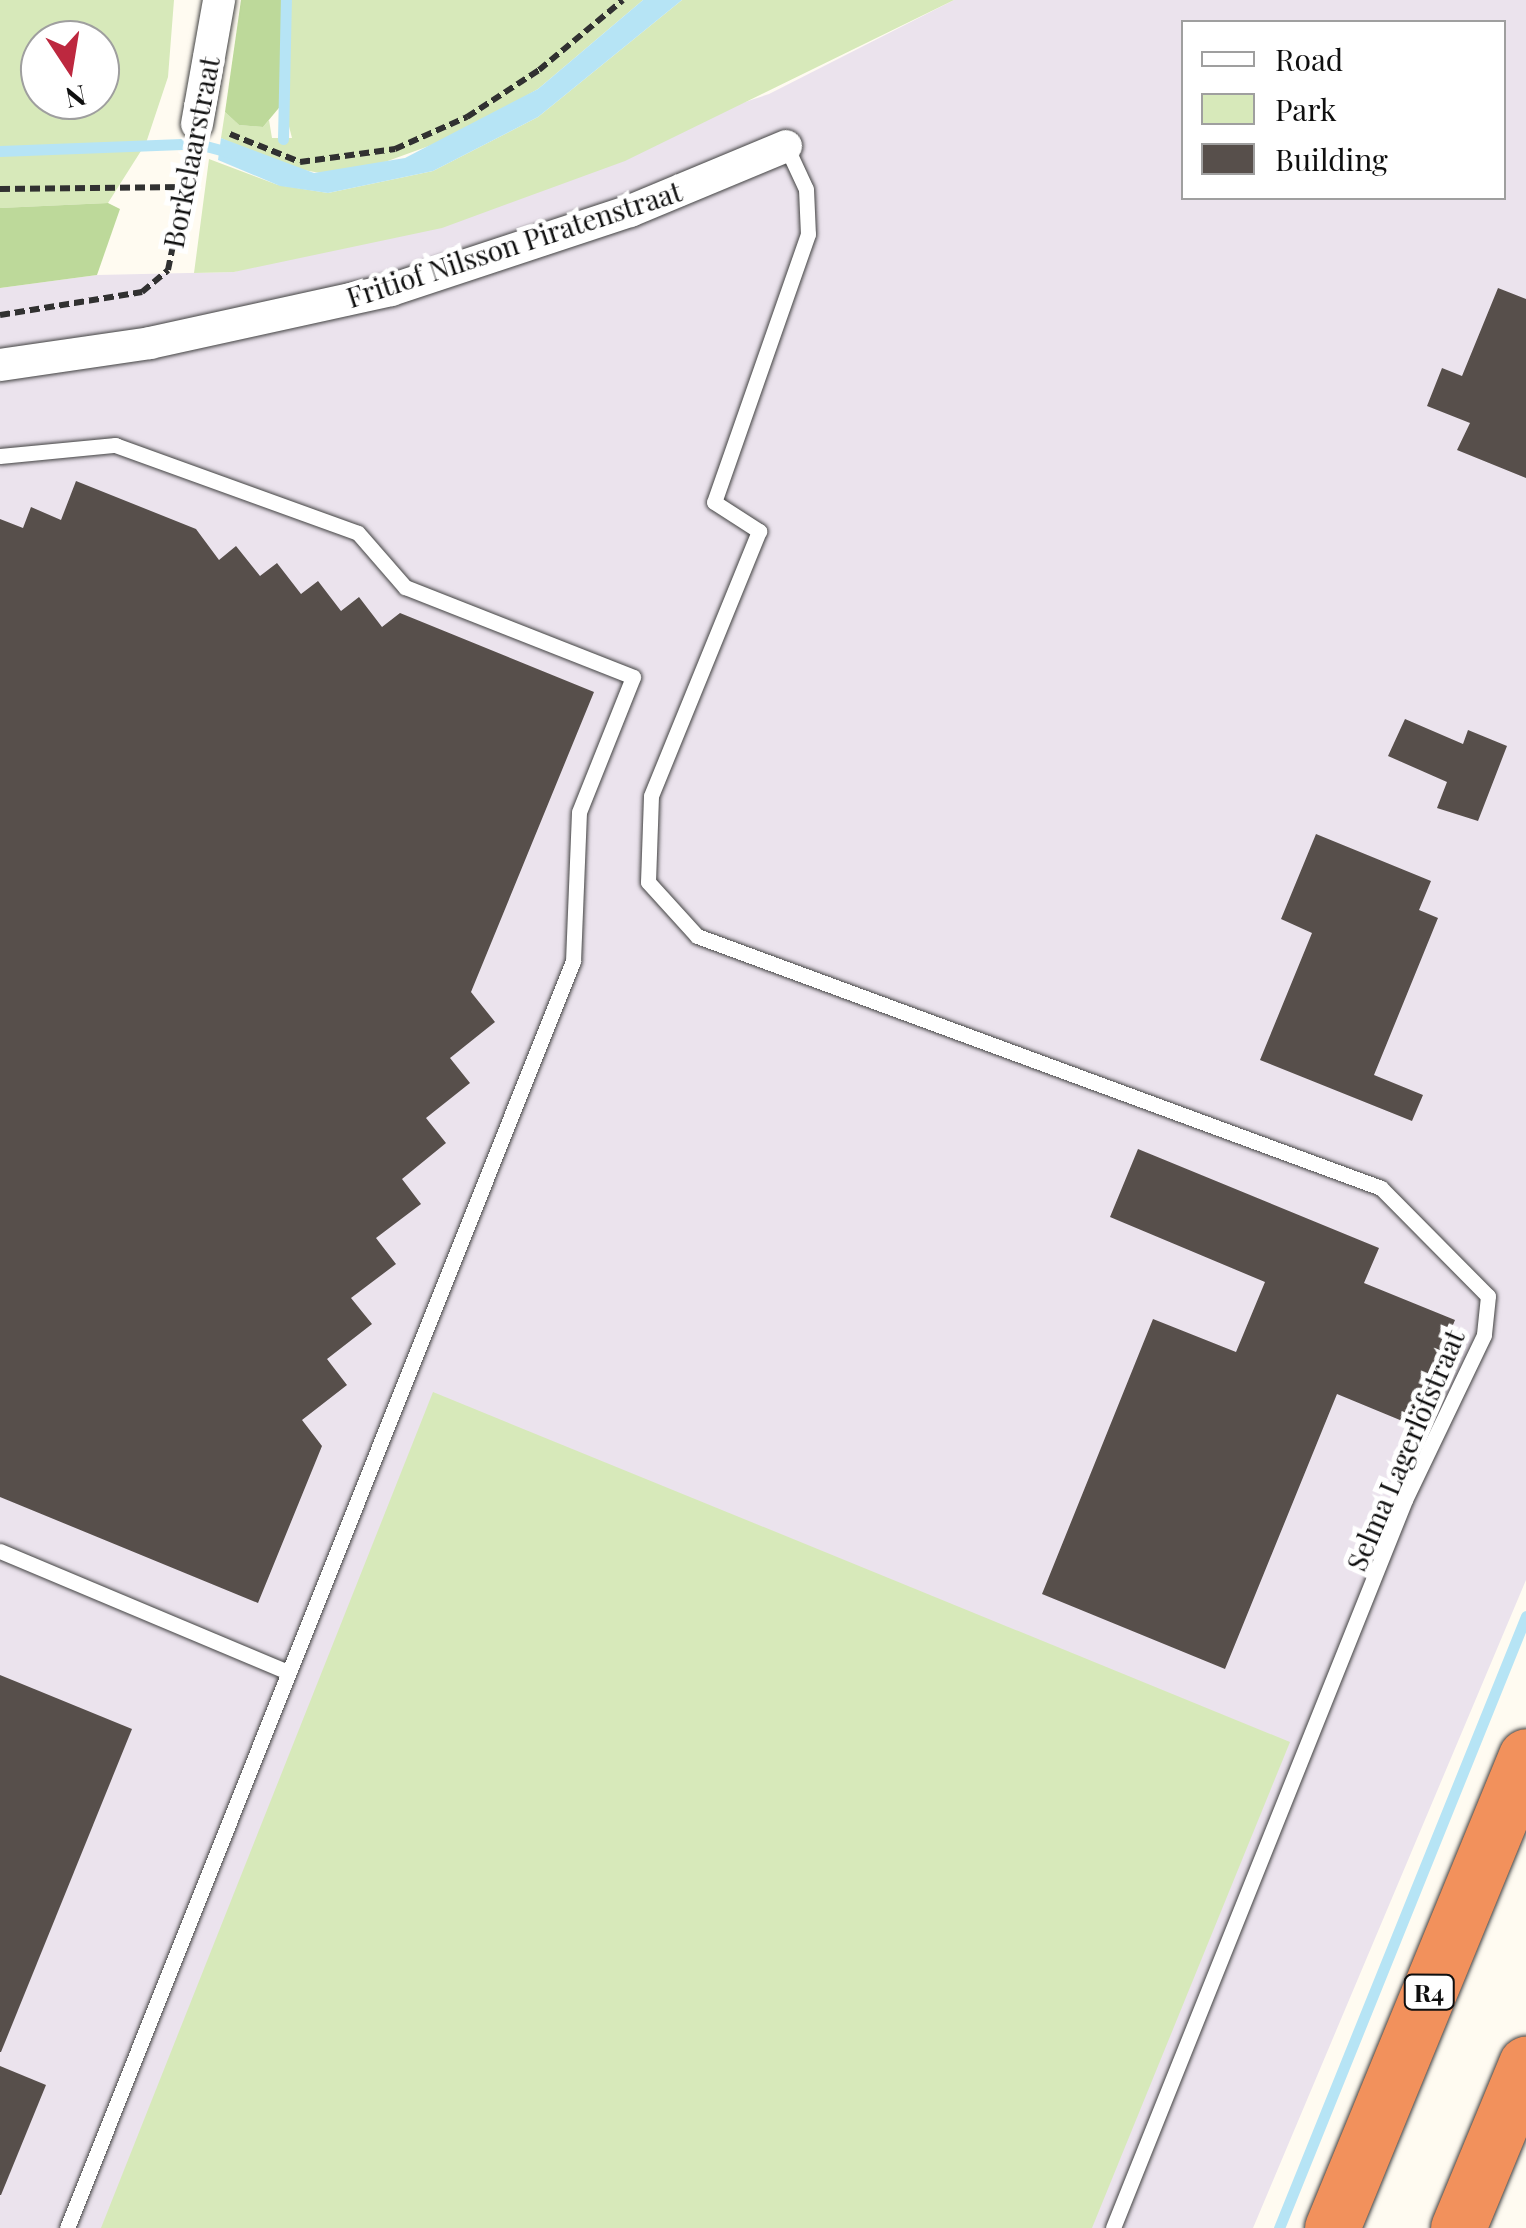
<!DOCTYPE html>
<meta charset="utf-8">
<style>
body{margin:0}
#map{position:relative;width:1526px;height:2228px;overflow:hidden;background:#fffbf1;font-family:"Playfair Display",serif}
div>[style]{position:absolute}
.industrial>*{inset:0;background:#ebe3ed}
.green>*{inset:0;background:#d7e9ba}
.forest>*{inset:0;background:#bdd99a}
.water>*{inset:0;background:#b6e4f5}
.stream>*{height:11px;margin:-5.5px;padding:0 5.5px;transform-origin:5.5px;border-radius:5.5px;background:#b6e4f5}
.building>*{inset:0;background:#574f4b}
.path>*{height:6px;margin-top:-3px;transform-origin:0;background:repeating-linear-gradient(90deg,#313131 0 10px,transparent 0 15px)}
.roads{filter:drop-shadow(0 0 2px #424242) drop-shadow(0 0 2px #424242)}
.lane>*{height:15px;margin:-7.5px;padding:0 7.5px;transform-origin:7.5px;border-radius:7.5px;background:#fff}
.street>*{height:32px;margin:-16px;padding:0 16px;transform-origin:16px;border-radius:16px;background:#fff}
.highway>*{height:55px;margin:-27.5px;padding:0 27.5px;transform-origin:27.5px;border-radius:27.5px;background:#f2915c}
span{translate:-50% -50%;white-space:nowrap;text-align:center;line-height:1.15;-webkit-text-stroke:10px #fff;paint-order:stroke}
.shield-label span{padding:2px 8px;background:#fff;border:2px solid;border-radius:8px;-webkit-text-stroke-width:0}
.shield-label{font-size:25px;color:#0f0f0f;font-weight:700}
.street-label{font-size:28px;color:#0f0f0f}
.legend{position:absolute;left:1181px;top:20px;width:325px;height:180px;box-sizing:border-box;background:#fff;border:2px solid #9f9f9f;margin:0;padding:12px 18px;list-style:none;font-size:30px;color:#0f0f0f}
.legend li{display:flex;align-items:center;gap:20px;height:50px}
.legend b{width:50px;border:2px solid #9f9f9f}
.north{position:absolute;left:20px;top:20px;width:100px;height:100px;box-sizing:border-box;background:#fff;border:2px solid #9f9f9f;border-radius:50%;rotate:168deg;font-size:28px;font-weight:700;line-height:40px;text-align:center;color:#0f0f0f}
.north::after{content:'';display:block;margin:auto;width:35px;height:45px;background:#bd283f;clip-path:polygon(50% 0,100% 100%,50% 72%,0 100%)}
</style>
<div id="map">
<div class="industrial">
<div style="clip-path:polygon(evenodd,954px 0,1526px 0,1526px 1580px,1253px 2228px,0 2228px,0 288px,97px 275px,234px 272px,769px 94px,954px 0,1184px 22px,1504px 22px,1504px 198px,1184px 198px,1184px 22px)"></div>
</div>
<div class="green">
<div style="clip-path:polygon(evenodd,0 0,174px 0,168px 77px,146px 143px,108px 203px,0 208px,0 0,40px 40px,100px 40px,100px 100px,40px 100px,40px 40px)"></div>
<div style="clip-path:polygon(291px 0,643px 0,538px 89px,451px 138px,360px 171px,326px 174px,281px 166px,221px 138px,225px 112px,239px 125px,263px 127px,269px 120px,272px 138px,292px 138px,283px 103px)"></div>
<div style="clip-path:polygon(682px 0,954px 0,625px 161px,442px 228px,234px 272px,194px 273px,209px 159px,278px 185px,328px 193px,433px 171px,538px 117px)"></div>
<div style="clip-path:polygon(433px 1392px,1290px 1742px,1092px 2228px,101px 2228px)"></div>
</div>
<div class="forest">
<div style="clip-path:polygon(241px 0,291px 0,283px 103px,263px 127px,239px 125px,225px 112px)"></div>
<div style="clip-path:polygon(108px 203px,120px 209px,97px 275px,0 288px,0 208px)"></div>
</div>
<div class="water">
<div style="clip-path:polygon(643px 0,682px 0,538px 117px,433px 171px,328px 193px,280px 186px,218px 160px,221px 138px,314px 173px,405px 158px,538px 89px)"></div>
</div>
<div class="stream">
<div style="left:283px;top:139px;width:139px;rotate:-88.8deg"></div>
<div style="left:202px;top:145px;width:31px;rotate:15deg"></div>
<div style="left:0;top:151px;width:182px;rotate:-2.2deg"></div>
<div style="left:1279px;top:2228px;width:660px;rotate:-68.02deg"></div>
</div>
<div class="building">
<div style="clip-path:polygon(1498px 288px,1526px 299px,1526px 478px,1457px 450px,1470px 423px,1427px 406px,1442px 368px,1462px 376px)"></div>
<div style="clip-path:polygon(76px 481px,196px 529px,219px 560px,236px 546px,260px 576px,277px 563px,301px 594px,318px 581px,341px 611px,359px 597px,382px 627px,400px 613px,594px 692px,471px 992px,495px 1022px,450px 1058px,470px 1083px,426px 1118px,446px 1143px,402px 1179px,421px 1204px,376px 1238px,396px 1264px,351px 1298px,372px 1324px,327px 1359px,347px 1385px,302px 1420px,322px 1446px,258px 1603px,0 1497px,0 519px,23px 528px,31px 507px,61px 520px)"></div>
<div style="clip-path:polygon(1405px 719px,1463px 744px,1468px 730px,1507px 746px,1478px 821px,1437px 808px,1447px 782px,1388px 756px)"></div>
<div style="clip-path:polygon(1316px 834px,1431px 881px,1419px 910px,1438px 918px,1374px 1075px,1423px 1095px,1412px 1121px,1260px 1060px,1312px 933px,1281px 919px)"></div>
<div style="clip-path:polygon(1138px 1149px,1379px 1248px,1364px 1283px,1455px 1320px,1412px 1425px,1337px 1394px,1225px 1669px,1042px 1594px,1153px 1319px,1236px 1352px,1265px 1282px,1110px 1217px)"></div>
<div style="clip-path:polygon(0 1675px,132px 1729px,1px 2052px,0 2052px)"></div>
<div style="clip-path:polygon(0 2066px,46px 2085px,1px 2195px,0 2195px)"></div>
</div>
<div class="path">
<div style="left:230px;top:134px;width:75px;rotate:21.8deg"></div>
<div style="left:300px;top:162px;width:96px;rotate:-7.8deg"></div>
<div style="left:395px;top:149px;width:79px;rotate:-24deg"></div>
<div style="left:467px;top:117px;width:86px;rotate:-33.1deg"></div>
<div style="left:539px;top:70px;width:109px;rotate:-39.8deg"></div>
<div style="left:0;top:189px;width:185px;rotate:-0.6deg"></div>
<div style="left:142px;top:292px;width:34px;rotate:-40deg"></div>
<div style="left:168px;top:270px;width:115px;rotate:-78.5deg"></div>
<div style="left:0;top:315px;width:144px;rotate:-9.2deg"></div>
</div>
<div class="roads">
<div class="lane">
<div style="left:786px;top:146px;width:47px;rotate:65.1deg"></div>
<div style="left:806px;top:189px;width:45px;rotate:87.5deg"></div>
<div style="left:808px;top:234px;width:284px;rotate:109.3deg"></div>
<div style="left:714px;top:502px;width:54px;rotate:32.8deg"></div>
<div style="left:759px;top:531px;width:286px;rotate:112.2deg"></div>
<div style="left:651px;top:796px;width:86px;rotate:92deg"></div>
<div style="left:648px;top:882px;width:73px;rotate:47.8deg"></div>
<div style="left:697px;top:936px;width:729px;rotate:20.22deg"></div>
<div style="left:1381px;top:1188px;width:152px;rotate:45.3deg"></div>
<div style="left:1488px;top:1296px;width:39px;rotate:96deg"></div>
<div style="left:1484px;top:1335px;width:183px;rotate:115.6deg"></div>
<div style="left:1405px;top:1500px;width:784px;rotate:111.86deg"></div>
<div style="left:0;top:456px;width:116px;rotate:-5.5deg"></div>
<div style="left:115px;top:445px;width:258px;rotate:19.9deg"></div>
<div style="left:358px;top:533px;width:72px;rotate:49deg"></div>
<div style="left:405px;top:587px;width:245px;rotate:21.5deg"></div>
<div style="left:633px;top:677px;width:145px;rotate:111.8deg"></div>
<div style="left:579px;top:812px;width:149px;rotate:92.3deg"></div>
<div style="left:573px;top:961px;width:1364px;rotate:111.77deg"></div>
<div style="left:0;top:1551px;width:309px;rotate:22.8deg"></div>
</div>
<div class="street">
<div style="left:197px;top:124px;width:126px;rotate:-79.9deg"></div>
<div style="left:0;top:365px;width:152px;rotate:-8.3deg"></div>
<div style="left:150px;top:343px;width:247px;rotate:-12.4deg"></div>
<div style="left:391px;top:290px;width:252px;rotate:-18.3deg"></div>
<div style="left:630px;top:211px;width:169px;rotate:-22.6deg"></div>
</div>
<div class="highway">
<div style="left:1332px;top:2228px;width:510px;rotate:-67.66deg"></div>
<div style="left:1458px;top:2228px;width:178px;rotate:-67.5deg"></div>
</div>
</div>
<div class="shield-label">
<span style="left:1429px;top:1992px">R4</span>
</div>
<div class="street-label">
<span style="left:191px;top:152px;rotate:-79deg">Borkelaarstraat</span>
<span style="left:514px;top:244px;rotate:-18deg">Fritiof Nilsson Piratenstraat</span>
<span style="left:1405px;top:1450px;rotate:-67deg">Selma Lagerlöfstraat</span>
</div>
<ul class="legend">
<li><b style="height:12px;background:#fff"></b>Road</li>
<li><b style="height:28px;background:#d7e9ba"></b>Park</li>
<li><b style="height:28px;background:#574f4b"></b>Building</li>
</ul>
<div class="north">N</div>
</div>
